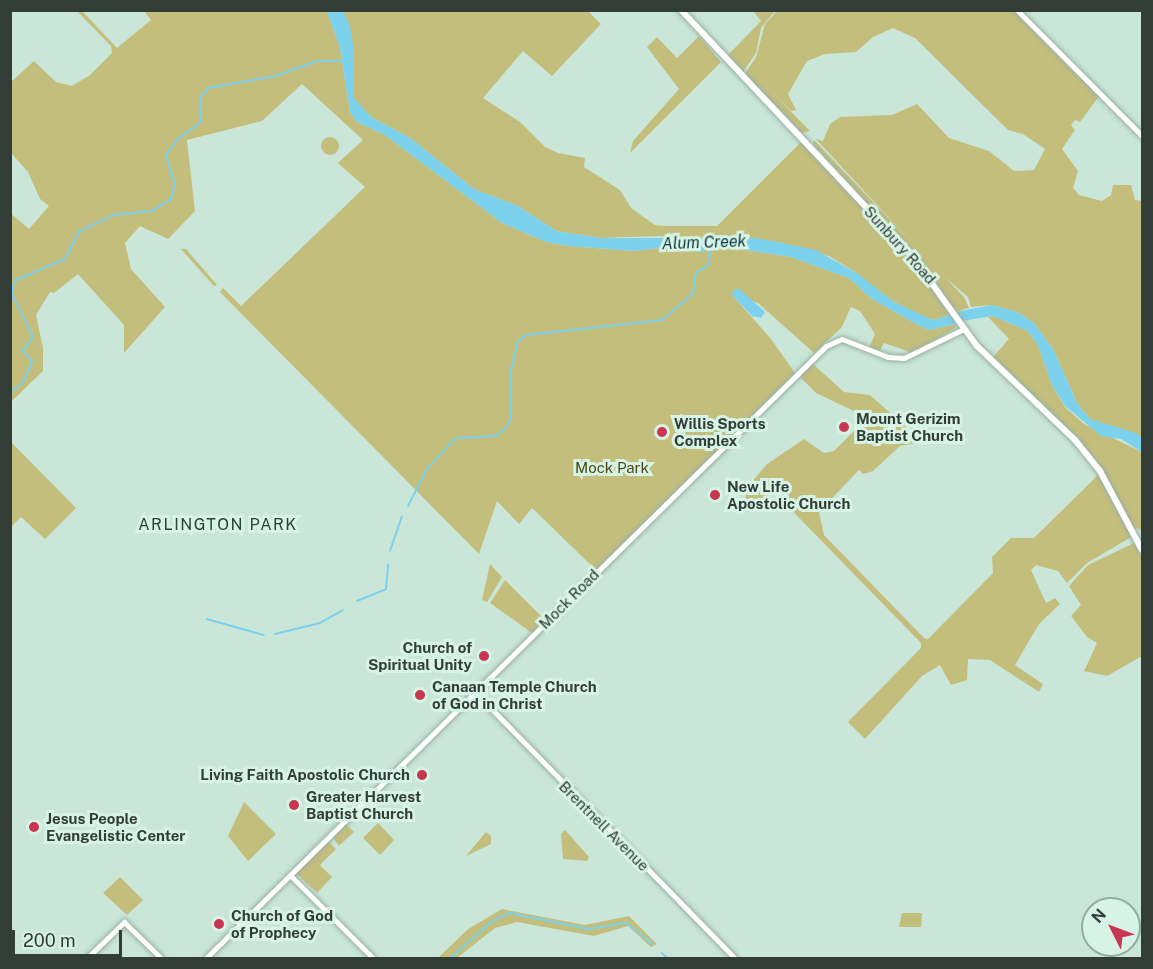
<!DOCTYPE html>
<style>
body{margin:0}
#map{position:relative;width:1153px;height:969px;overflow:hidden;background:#cae6d8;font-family:"Public Sans",sans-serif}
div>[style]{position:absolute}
.green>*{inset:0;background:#c4be7d}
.round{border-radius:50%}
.water>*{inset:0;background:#7cd1ed}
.stream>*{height:1.5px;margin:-0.75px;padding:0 0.75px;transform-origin:0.75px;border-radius:0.75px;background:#7cd1ed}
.roads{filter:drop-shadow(0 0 2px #96b1a3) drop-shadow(0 0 2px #96b1a3)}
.secondary>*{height:5px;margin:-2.5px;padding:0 2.5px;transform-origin:2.5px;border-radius:2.5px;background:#fff}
.primary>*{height:6px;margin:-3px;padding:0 3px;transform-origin:3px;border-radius:3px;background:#fff}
.dots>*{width:16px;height:16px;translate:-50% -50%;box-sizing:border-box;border:3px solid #d7f3e5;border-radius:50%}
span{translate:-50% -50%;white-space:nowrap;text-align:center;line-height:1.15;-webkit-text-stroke:6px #d7f3e5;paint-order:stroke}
.street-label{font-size:15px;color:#323d37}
.poi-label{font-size:15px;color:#323d37;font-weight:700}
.left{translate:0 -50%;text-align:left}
.right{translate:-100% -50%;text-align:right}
.park-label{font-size:15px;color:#4e4913}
.water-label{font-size:16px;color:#0f3744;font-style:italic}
.neighbourhood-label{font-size:16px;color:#2a4136;letter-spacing:1.5px}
.frame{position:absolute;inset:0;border:12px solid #323d37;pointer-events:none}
.north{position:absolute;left:1081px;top:897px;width:60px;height:60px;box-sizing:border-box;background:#d7f3e5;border:2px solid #95aa9f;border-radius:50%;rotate:312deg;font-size:16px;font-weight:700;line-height:24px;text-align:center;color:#323d37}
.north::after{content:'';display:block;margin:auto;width:21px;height:27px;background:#c73750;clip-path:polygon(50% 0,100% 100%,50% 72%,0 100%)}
.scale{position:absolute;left:12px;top:930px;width:110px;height:27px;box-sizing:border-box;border:3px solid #323d37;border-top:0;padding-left:8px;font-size:18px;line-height:21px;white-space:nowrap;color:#323d37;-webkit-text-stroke:4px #d7f3e5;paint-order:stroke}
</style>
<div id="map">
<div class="green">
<div style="clip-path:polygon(77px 11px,82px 11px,117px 48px,151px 20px,144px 11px,327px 11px,340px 48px,350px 112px,357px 122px,385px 135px,502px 223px,546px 242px,569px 246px,634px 251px,668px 247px,700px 252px,727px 247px,791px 257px,849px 278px,872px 299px,918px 325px,929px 330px,956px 324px,955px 328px,913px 353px,884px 343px,879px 352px,869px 348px,875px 334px,860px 311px,851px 307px,842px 327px,814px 353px,758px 303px,734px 297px,771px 339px,795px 373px,742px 426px,596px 570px,532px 508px,519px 524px,497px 501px,479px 554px,220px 292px,223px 288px,241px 306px,365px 187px,338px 163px,363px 140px,302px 84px,262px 121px,187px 140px,195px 211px,168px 239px,140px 226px,125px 243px,131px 269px,165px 307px,124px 353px,124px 325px,78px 274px,54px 293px,50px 292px,36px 315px,43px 348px,43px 371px,11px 402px,10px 213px,29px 229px,49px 206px,40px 199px,28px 172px,11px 153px,11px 82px,34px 61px,56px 82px,72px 86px,90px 75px,112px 53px,111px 46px)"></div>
<div style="clip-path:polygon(343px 11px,588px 11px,601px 24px,552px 76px,523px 51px,483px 98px,520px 122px,545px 147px,558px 153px,585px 158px,584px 167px,620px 190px,631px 208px,655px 225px,666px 226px,717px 226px,802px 141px,914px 261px,950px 315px,933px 320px,922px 316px,877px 293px,858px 274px,829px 256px,778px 242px,660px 236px,600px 238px,556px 231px,518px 206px,474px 189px,410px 138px,371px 117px,360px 106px,354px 99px,354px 51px)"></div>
<div style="clip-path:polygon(753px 11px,775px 11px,761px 28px,756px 53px,743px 72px,727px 56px,761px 21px)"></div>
<div style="clip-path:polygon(777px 11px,1014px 11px,1099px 96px,1080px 122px,1075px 120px,1071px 125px,1075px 130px,1062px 149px,1078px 171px,1073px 188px,1079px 195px,1102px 201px,1111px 195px,1113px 185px,1131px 185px,1135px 200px,1142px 201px,1142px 438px,1090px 419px,1077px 403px,1053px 349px,1034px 323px,1017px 312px,991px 305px,971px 307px,968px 297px,940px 273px,816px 139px,823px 141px,830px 124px,840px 117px,892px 115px,917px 104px,949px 138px,989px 151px,1014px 171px,1034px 170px,1045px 149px,1023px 134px,1008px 130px,915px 38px,893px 28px,873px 37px,856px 52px,825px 54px,807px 61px,788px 94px,796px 110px,791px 111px,766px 86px,810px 131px,802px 133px,745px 74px,756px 57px,765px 24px)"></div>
<div style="clip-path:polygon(699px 36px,721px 62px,630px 153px,633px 141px,679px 89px,647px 47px,657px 37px,677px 58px)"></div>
<div class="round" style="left:321px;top:137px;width:18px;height:18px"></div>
<div style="clip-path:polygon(814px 140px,964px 297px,969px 308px,956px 312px,927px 269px,813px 144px)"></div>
<div style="clip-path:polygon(181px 249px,186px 249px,217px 285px,214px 286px)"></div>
<div style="clip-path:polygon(993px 316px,1028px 331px,1038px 345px,1052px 385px,1065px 407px,1084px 424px,1142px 452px,1142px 532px,1138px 528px,1134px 530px,1107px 478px,1071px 433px,992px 358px,1009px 339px,988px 317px)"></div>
<div style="clip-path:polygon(813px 364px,844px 392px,870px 395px,916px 436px,916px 443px,900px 446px,873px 471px,863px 474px,859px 470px,819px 512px,824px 535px,924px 638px,928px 639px,993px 573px,992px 557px,1011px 538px,1034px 538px,1098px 475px,1133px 536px,1087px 563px,1067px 583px,1058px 571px,1036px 565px,1031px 570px,1046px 603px,1055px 598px,1060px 604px,1039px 624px,1015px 665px,1043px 684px,1039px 692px,990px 660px,968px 659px,967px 680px,951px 685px,940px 665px,922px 676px,865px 739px,848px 722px,921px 648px,921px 643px,773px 491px,755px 509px,745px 512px,746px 489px,767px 464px,804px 439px,824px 453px,834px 451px,862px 423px,862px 415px,816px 393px,799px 376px)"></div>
<div style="clip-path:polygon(11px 442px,76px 508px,45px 539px,21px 517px,11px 527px)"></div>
<div style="clip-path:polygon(1134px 543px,1142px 556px,1142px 656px,1107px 676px,1084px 671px,1097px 643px,1087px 637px,1071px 616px,1081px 605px,1069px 586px,1088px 565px)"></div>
<div style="clip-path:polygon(490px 564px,502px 577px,487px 602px,482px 600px)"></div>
<div style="clip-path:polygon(505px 580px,545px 620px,532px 633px,490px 603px)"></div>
<div style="clip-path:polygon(244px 802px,276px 834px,248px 861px,228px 836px)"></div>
<div style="clip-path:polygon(345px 823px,354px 832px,339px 846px,332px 836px)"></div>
<div style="clip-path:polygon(378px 823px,394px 840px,380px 855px,363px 838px)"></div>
<div style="clip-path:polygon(565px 830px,589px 857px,587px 861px,563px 859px,561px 834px)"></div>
<div style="clip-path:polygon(486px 832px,491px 836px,491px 844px,466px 856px)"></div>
<div style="clip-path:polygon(328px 842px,336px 849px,320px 865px,332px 877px,317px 893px,296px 873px)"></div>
<div style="clip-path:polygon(120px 877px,143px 900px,127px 915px,103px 893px)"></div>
<div style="clip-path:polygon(502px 909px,585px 925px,629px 916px,657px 944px,651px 947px,628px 926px,594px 936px,517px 922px,495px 928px,457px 958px,438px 958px,468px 929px)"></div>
<div style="clip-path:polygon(902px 913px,922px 913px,921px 927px,899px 927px)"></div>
</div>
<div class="water">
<div style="clip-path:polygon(327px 11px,343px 11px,350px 26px,354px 51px,354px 98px,371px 117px,410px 138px,474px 189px,518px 206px,556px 231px,600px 238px,757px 238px,816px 250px,858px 274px,894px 302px,933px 320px,950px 315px,956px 324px,929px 330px,918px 325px,872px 299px,849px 278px,791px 257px,727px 247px,700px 252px,668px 247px,634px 251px,569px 246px,546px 242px,502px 223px,385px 135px,357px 122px,350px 112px,340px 48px)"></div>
<div style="clip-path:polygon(738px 288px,765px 312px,761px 318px,752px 316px,734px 297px,731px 293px)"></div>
<div style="clip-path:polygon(991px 305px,1017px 312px,1034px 323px,1053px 349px,1077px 403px,1090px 419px,1136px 433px,1142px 438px,1142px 452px,1121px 439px,1101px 436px,1065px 406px,1052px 385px,1038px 345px,1028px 331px,993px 316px,962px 321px,956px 312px)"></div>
</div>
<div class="stream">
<div style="left:10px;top:392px;width:16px;rotate:-35deg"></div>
<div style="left:23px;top:383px;width:23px;rotate:-67deg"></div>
<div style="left:32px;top:362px;width:14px;rotate:-129deg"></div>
<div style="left:23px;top:351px;width:17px;rotate:-54deg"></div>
<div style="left:33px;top:337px;width:47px;rotate:-116.6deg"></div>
<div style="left:12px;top:295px;width:14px;rotate:-82deg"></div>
<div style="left:14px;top:281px;width:56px;rotate:-23.3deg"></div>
<div style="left:65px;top:259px;width:30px;rotate:-63deg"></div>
<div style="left:79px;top:232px;width:39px;rotate:-26deg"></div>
<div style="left:114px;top:215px;width:38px;rotate:-6deg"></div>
<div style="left:152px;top:211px;width:22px;rotate:-32deg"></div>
<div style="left:171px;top:199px;width:15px;rotate:-74deg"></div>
<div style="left:175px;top:185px;width:31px;rotate:-107deg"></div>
<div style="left:166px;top:155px;width:19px;rotate:-54deg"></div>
<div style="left:177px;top:140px;width:30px;rotate:-37deg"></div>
<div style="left:201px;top:122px;width:25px;rotate:-90deg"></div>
<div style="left:201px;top:97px;width:11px;rotate:-52deg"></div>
<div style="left:208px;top:88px;width:69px;rotate:-10deg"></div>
<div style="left:276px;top:76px;width:44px;rotate:-20.1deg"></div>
<div style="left:317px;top:61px;width:25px"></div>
<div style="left:408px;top:506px;width:42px;rotate:-62.8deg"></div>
<div style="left:427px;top:469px;width:42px;rotate:-46.9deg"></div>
<div style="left:456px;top:438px;width:40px;rotate:-2.9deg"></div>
<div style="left:496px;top:436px;width:11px;rotate:-38deg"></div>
<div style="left:505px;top:429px;width:13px;rotate:-61deg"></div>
<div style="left:511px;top:418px;width:48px;rotate:-90deg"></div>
<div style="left:511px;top:370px;width:30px;rotate:-76deg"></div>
<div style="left:518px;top:341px;width:11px;rotate:-34deg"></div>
<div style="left:527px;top:335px;width:136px;rotate:-6.3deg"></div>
<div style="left:662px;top:320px;width:40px;rotate:-40deg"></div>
<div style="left:693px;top:294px;width:21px;rotate:-82deg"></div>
<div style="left:696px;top:273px;width:15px;rotate:-32deg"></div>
<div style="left:709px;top:265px;width:14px;rotate:-86deg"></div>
<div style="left:390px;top:551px;width:36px;rotate:-71deg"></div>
<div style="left:357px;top:601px;width:31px;rotate:-22deg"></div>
<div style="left:386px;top:589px;width:24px;rotate:-85deg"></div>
<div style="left:207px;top:619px;width:59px;rotate:15.7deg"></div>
<div style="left:275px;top:634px;width:46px;rotate:-13.7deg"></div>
<div style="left:320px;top:623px;width:26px;rotate:-29deg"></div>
<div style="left:662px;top:953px;width:8px;rotate:40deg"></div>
<div style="left:450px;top:958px;width:53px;rotate:-41.2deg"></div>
<div style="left:490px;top:923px;width:22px;rotate:-27deg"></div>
<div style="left:510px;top:913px;width:80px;rotate:11.6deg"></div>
<div style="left:588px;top:929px;width:39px;rotate:-9deg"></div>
<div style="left:627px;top:923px;width:33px;rotate:39deg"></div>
</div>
<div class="roads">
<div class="secondary">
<div style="left:1017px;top:10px;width:177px;rotate:45.2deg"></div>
<div style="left:475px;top:692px;width:372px;rotate:45.7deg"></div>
<div style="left:290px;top:875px;width:117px;rotate:45deg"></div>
<div style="left:87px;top:958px;width:52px;rotate:-44.2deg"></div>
<div style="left:124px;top:922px;width:52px;rotate:44.2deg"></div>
<div style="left:206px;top:958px;width:871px;rotate:-44.63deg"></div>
<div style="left:826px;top:346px;width:17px;rotate:-24deg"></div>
<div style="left:842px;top:339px;width:49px;rotate:21.4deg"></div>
<div style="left:888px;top:357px;width:16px;rotate:4deg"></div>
<div style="left:904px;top:358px;width:67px;rotate:-25.8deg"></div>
</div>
<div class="primary">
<div style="left:681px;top:10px;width:337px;rotate:46.8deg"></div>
<div style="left:912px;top:256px;width:111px;rotate:54.2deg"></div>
<div style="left:977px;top:346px;width:136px;rotate:43.8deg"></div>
<div style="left:1075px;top:440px;width:40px;rotate:51deg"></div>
<div style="left:1100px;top:471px;width:89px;rotate:62deg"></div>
</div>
</div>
<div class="dots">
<div style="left:844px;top:427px;background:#c73750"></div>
<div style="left:662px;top:432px;background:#c73750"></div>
<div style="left:715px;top:495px;background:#c73750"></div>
<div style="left:484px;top:656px;background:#c73750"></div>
<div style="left:420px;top:695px;background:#c73750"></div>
<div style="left:422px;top:775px;background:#c73750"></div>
<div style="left:294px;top:805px;background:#c73750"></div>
<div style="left:34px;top:827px;background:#c73750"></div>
<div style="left:219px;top:924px;background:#c73750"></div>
</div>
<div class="street-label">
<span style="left:900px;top:245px;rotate:48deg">Sunbury Road</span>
<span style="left:569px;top:599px;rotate:-45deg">Mock Road</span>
<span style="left:604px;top:826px;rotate:45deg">Brentnell Avenue</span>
</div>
<div class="poi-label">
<span class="left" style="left:856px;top:427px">Mount Gerizim<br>Baptist Church</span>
<span class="left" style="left:674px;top:432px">Willis Sports<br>Complex</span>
<span class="left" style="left:727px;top:495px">New Life<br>Apostolic Church</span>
<span class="right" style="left:472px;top:656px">Church of<br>Spiritual Unity</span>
<span class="left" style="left:432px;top:695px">Canaan Temple Church<br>of God in Christ</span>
<span class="right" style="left:410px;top:775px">Living Faith Apostolic Church</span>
<span class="left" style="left:306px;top:805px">Greater Harvest<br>Baptist Church</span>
<span class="left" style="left:46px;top:827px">Jesus People<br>Evangelistic Center</span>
<span class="left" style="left:231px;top:924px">Church of God<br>of Prophecy</span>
</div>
<div class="park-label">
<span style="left:612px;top:468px">Mock Park</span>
</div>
<div class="water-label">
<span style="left:704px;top:243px;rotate:-2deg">Alum Creek</span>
</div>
<div class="neighbourhood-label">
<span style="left:218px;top:525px">ARLINGTON PARK</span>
</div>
<div class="frame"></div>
<div class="north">N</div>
<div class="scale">200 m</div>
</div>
